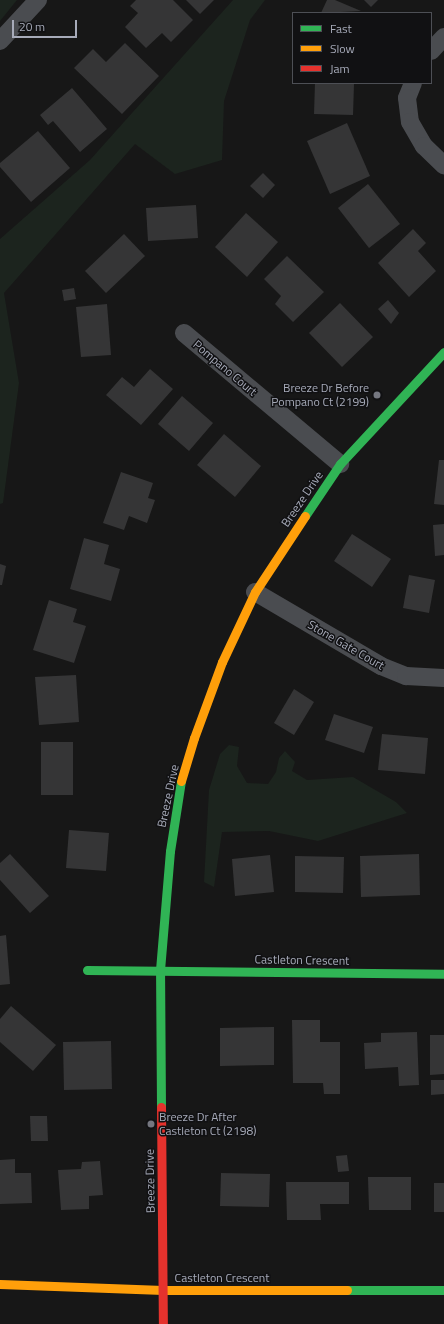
<!DOCTYPE html>
<style>
body{margin:0}
#map{position:relative;width:444px;height:1324px;overflow:hidden;background:#171717;font-family:"Titillium Web",sans-serif}
div>[style]{position:absolute}
.green>*{inset:0;background:#1c241e}
.building>*{inset:0;background:#353536}
.street>*{height:18px;margin:-9px;padding:0 9px;transform-origin:9px;border-radius:9px;background:#4a4c50}
.fast>*{height:9px;margin:-4.5px;padding:0 4.5px;transform-origin:4.5px;border-radius:4.5px;background:#30b455}
.slow>*{height:9px;margin:-4.5px;padding:0 4.5px;transform-origin:4.5px;border-radius:4.5px;background:#ff9f0a}
.jam>*{height:9px;margin:-4.5px;padding:0 4.5px;transform-origin:4.5px;border-radius:4.5px;background:#e5322d}
.dots>*{width:11px;height:11px;translate:-50% -50%;box-sizing:border-box;border:2px solid #111113;border-radius:50%}
span{translate:-50% -50%;white-space:nowrap;text-align:center;line-height:1.15;-webkit-text-stroke:3px #111113;paint-order:stroke}
.street-label{font-size:12px;color:#a7abb9}
.poi-label{font-size:12px;color:#a7abb9}
.right{translate:-100% -50%;text-align:right}
.left{translate:0 -50%;text-align:left}
.legend{position:absolute;left:292px;top:12px;width:140px;height:72px;box-sizing:border-box;background:#111113;border:1px solid #4d4f55;margin:0;padding:5px 7px;list-style:none;font-size:12px;color:#a7abb9}
.legend li{display:flex;align-items:center;gap:8px;height:20px}
.legend b{width:20px;border:1px solid #4d4f55}
.scale{position:absolute;left:12px;top:20px;width:65px;height:18px;box-sizing:border-box;border:2px solid #a7abb9;border-top:0;padding-left:5px;font-size:12px;line-height:14px;white-space:nowrap;color:#a7abb9;-webkit-text-stroke:3px #111113;paint-order:stroke}
</style>
<div id="map">
<div class="green">
<div style="clip-path:polygon(0 0,17px 0,0 21px)"></div>
<div style="clip-path:polygon(233px 0,265px 0,250px 20px,224px 101px,222px 160px,175px 174px,135px 144px,4px 293px,19px 383px,3px 503px,0 504px,0 239px,90px 160px)"></div>
<div style="clip-path:polygon(229px 745px,239px 747px,237px 766px,247px 783px,268px 784px,276px 772px,279px 758px,285px 751px,295px 762px,292px 771px,307px 780px,353px 777px,396px 802px,407px 813px,318px 841px,269px 831px,222px 832px,214px 887px,204px 882px,209px 790px,220px 754px)"></div>
</div>
<div class="building">
<div style="clip-path:polygon(136px 0,173px 0,193px 20px,171px 42px,162px 33px,146px 48px,125px 27px,138px 13px,130px 6px)"></div>
<div style="clip-path:polygon(186px 0,214px 0,200px 14px)"></div>
<div style="clip-path:polygon(327px 0,335px 0,361px 11px,321px 13px)"></div>
<div style="clip-path:polygon(364px 0,378px 0,371px 7px)"></div>
<div style="clip-path:polygon(125px 43px,159px 76px,122px 114px,74px 68px,93px 49px,106px 62px)"></div>
<div style="clip-path:polygon(315px 83px,354px 83px,353px 115px,314px 114px)"></div>
<div style="clip-path:polygon(72px 88px,107px 129px,80px 152px,53px 121px,48px 125px,40px 115px)"></div>
<div style="clip-path:polygon(347px 123px,370px 176px,330px 194px,307px 141px)"></div>
<div style="clip-path:polygon(38px 131px,70px 168px,31px 202px,0 167px,0 163px)"></div>
<div style="clip-path:polygon(263px 173px,275px 185px,263px 198px,250px 186px)"></div>
<div style="clip-path:polygon(368px 184px,400px 224px,369px 248px,338px 208px)"></div>
<div style="clip-path:polygon(196px 205px,198px 238px,148px 241px,146px 208px)"></div>
<div style="clip-path:polygon(246px 213px,278px 242px,247px 277px,215px 247px)"></div>
<div style="clip-path:polygon(413px 229px,426px 243px,418px 251px,436px 271px,409px 297px,378px 263px)"></div>
<div style="clip-path:polygon(124px 234px,145px 256px,106px 293px,85px 271px)"></div>
<div style="clip-path:polygon(287px 256px,324px 292px,293px 322px,275px 304px,281px 296px,264px 279px)"></div>
<div style="clip-path:polygon(74px 288px,76px 299px,64px 301px,62px 290px)"></div>
<div style="clip-path:polygon(388px 300px,399px 313px,391px 324px,378px 309px)"></div>
<div style="clip-path:polygon(340px 303px,373px 337px,342px 367px,309px 333px)"></div>
<div style="clip-path:polygon(107px 304px,111px 355px,81px 357px,76px 307px)"></div>
<div style="clip-path:polygon(150px 369px,173px 389px,141px 425px,106px 395px,122px 377px,134px 387px)"></div>
<div style="clip-path:polygon(182px 396px,213px 423px,189px 451px,158px 424px)"></div>
<div style="clip-path:polygon(224px 434px,261px 466px,235px 497px,197px 465px)"></div>
<div style="clip-path:polygon(439px 460px,444px 460px,444px 505px,434px 504px)"></div>
<div style="clip-path:polygon(121px 472px,153px 483px,148px 498px,155px 500px,147px 523px,129px 516px,124px 530px,103px 523px)"></div>
<div style="clip-path:polygon(444px 524px,444px 555px,435px 556px,433px 525px)"></div>
<div style="clip-path:polygon(352px 534px,391px 559px,372px 587px,334px 561px)"></div>
<div style="clip-path:polygon(84px 538px,109px 545px,104px 564px,120px 569px,111px 601px,70px 589px)"></div>
<div style="clip-path:polygon(0 564px,6px 566px,2px 585px,0 585px)"></div>
<div style="clip-path:polygon(409px 575px,435px 580px,429px 613px,403px 608px)"></div>
<div style="clip-path:polygon(49px 600px,77px 609px,73px 622px,86px 626px,74px 663px,33px 650px)"></div>
<div style="clip-path:polygon(76px 675px,79px 722px,39px 725px,35px 677px)"></div>
<div style="clip-path:polygon(294px 689px,314px 702px,294px 735px,274px 723px)"></div>
<div style="clip-path:polygon(334px 714px,373px 727px,364px 753px,325px 740px)"></div>
<div style="clip-path:polygon(382px 734px,428px 738px,425px 774px,378px 770px)"></div>
<div style="clip-path:polygon(41px 742px,73px 742px,73px 795px,41px 795px)"></div>
<div style="clip-path:polygon(69px 830px,109px 833px,106px 871px,66px 868px)"></div>
<div style="clip-path:polygon(10px 854px,49px 896px,30px 913px,0 880px,0 863px)"></div>
<div style="clip-path:polygon(419px 854px,420px 895px,361px 897px,360px 856px)"></div>
<div style="clip-path:polygon(270px 855px,274px 892px,235px 896px,232px 859px)"></div>
<div style="clip-path:polygon(295px 856px,344px 857px,343px 893px,295px 892px)"></div>
<div style="clip-path:polygon(6px 935px,10px 984px,0 985px,0 936px)"></div>
<div style="clip-path:polygon(11px 1006px,56px 1045px,33px 1071px,0 1042px,0 1019px)"></div>
<div style="clip-path:polygon(292px 1020px,320px 1020px,320px 1042px,340px 1042px,340px 1094px,324px 1094px,323px 1083px,293px 1083px)"></div>
<div style="clip-path:polygon(274px 1027px,274px 1065px,220px 1066px,220px 1028px)"></div>
<div style="clip-path:polygon(417px 1032px,419px 1085px,399px 1086px,398px 1067px,365px 1069px,364px 1043px,381px 1042px,381px 1033px)"></div>
<div style="clip-path:polygon(430px 1035px,444px 1035px,444px 1074px,430px 1075px)"></div>
<div style="clip-path:polygon(111px 1041px,112px 1089px,64px 1090px,63px 1042px)"></div>
<div style="clip-path:polygon(431px 1080px,444px 1080px,444px 1094px,431px 1095px)"></div>
<div style="clip-path:polygon(30px 1116px,47px 1116px,48px 1141px,31px 1141px)"></div>
<div style="clip-path:polygon(347px 1155px,349px 1171px,338px 1172px,336px 1156px)"></div>
<div style="clip-path:polygon(15px 1159px,15px 1173px,31px 1173px,32px 1203px,0 1204px,0 1160px)"></div>
<div style="clip-path:polygon(100px 1161px,103px 1195px,89px 1196px,89px 1209px,61px 1210px,58px 1170px,81px 1169px,82px 1162px)"></div>
<div style="clip-path:polygon(221px 1173px,270px 1174px,269px 1207px,220px 1206px)"></div>
<div style="clip-path:polygon(368px 1177px,411px 1177px,411px 1210px,369px 1210px)"></div>
<div style="clip-path:polygon(286px 1182px,349px 1182px,349px 1204px,320px 1204px,321px 1220px,287px 1220px)"></div>
<div style="clip-path:polygon(434px 1183px,444px 1183px,444px 1212px,434px 1212px)"></div>
</div>
<div class="street">
<div style="left:0;top:41px;width:56px;rotate:-47.2deg"></div>
<div style="left:431px;top:51px;width:19px;rotate:-47deg"></div>
<div style="left:413px;top:83px;width:16px;rotate:112deg"></div>
<div style="left:407px;top:98px;width:24px;rotate:83deg"></div>
<div style="left:410px;top:122px;width:28px;rotate:60deg"></div>
<div style="left:424px;top:146px;width:28px;rotate:44deg"></div>
<div style="left:184px;top:333px;width:204px;rotate:40deg"></div>
<div style="left:255px;top:592px;width:146px;rotate:30.4deg"></div>
<div style="left:381px;top:666px;width:27px;rotate:22deg"></div>
<div style="left:406px;top:676px;width:38px;rotate:3deg"></div>
</div>
<div class="fast">
<div style="left:305px;top:516px;width:63px;rotate:-56.1deg"></div>
<div style="left:340px;top:464px;width:153px;rotate:-47.1deg"></div>
<div style="left:87px;top:970px;width:357px;rotate:0.6deg"></div>
<div style="left:161px;top:1107px;width:137px;rotate:-90.4deg"></div>
<div style="left:160px;top:970px;width:119px;rotate:-85.2deg"></div>
<div style="left:170px;top:851px;width:71px;rotate:-81.1deg"></div>
<div style="left:347px;top:1290px;width:97px"></div>
</div>
<div class="slow">
<div style="left:181px;top:781px;width:45px;rotate:-73.2deg"></div>
<div style="left:194px;top:738px;width:81px;rotate:-69.8deg"></div>
<div style="left:222px;top:662px;width:77px;rotate:-64.8deg"></div>
<div style="left:255px;top:592px;width:91px;rotate:-56.7deg"></div>
<div style="left:0;top:1284px;width:163px;rotate:2.1deg"></div>
<div style="left:163px;top:1290px;width:184px"></div>
</div>
<div class="jam">
<div style="left:161px;top:1107px;width:217px;rotate:89.5deg"></div>
</div>
<div class="dots">
<div style="left:377px;top:395px;background:#757780"></div>
<div style="left:151px;top:1124px;background:#757780"></div>
</div>
<div class="street-label">
<span style="left:225px;top:368px;rotate:40deg">Pompano Court</span>
<span style="left:302px;top:499px;rotate:-56deg">Breeze Drive</span>
<span style="left:346px;top:645px;rotate:30deg">Stone Gate Court</span>
<span style="left:168px;top:796px;rotate:-78deg">Breeze Drive</span>
<span style="left:302px;top:960px;rotate:1deg">Castleton Crescent</span>
<span style="left:150px;top:1181px;rotate:-91deg">Breeze Drive</span>
<span style="left:222px;top:1278px">Castleton Crescent</span>
</div>
<div class="poi-label">
<span class="right" style="left:369px;top:395px">Breeze Dr Before<br>Pompano Ct (2199)</span>
<span class="left" style="left:159px;top:1124px">Breeze Dr After<br>Castleton Ct (2198)</span>
</div>
<ul class="legend">
<li><b style="height:5px;background:#30b455"></b>Fast</li>
<li><b style="height:5px;background:#ff9f0a"></b>Slow</li>
<li><b style="height:5px;background:#e5322d"></b>Jam</li>
</ul>
<div class="scale">20 m</div>
</div>
